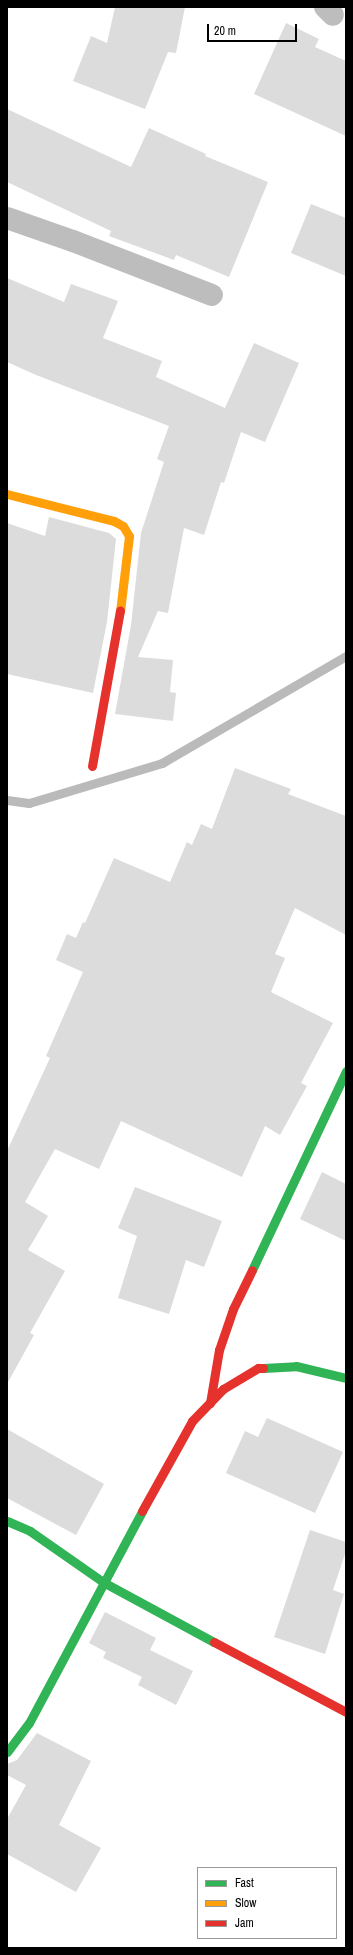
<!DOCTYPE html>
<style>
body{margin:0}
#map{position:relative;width:353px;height:1955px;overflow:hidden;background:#fff;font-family:"Archivo Narrow",sans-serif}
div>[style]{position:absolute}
.stream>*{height:9px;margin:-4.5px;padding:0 4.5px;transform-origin:4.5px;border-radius:4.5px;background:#bababa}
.building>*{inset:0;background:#dcdcdc}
.street>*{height:22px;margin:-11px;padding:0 11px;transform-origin:11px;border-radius:11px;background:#bdbdbd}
.fast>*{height:9px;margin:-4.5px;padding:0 4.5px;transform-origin:4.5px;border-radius:4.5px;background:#30b455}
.slow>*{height:9px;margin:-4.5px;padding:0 4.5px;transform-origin:4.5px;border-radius:4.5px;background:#ff9f0a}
.jam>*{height:9px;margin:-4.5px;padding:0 4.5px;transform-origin:4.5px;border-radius:4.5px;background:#e5322d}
span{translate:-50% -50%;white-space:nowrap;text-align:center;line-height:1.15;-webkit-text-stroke:3px #fff;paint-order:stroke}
.frame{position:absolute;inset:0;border:8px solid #000;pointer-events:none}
.legend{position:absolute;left:197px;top:1867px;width:140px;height:72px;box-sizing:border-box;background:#fff;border:1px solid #999;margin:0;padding:5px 7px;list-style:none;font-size:12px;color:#000}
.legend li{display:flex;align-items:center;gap:8px;height:20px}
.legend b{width:20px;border:1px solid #999}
.scale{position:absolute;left:207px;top:24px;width:90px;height:18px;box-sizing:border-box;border:2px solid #000;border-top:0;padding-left:5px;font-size:12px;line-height:14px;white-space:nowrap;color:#000;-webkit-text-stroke:3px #fff;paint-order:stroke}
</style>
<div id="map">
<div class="stream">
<div style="left:7px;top:800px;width:22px;rotate:8deg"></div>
<div style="left:29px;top:803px;width:139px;rotate:-16.7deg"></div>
<div style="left:162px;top:763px;width:213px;rotate:-30.2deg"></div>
</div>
<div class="building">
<div style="clip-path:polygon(115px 7px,185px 7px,176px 53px,168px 52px,145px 109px,73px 81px,91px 36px,107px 43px)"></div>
<div style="clip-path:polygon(286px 23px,319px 39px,315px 47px,346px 61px,346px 136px,254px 94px)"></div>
<div style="clip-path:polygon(7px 109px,131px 167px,149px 128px,206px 154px,205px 156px,268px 182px,229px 277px,176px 255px,174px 260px,109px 236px,111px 231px,7px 182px)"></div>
<div style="clip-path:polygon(311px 204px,346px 218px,346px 276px,291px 253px)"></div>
<div style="clip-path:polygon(7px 278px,64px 302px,71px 284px,118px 301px,103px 338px,162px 361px,156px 377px,225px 408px,254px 343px,299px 363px,265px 442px,241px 432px,224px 483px,221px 482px,204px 535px,184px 528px,168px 613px,158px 611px,138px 657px,173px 660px,170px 692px,176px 693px,173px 721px,115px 714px,131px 625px,141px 533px,164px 462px,157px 459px,169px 426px,36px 375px,7px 362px)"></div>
<div style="clip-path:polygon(49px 517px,109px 533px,116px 539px,107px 622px,93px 693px,7px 674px,7px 523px,45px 536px)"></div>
<div style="clip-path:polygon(235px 768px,291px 789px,288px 794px,346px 816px,346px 935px,295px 908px,275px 954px,285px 958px,271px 992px,333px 1023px,301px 1083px,307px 1086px,280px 1135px,265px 1126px,242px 1177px,121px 1121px,99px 1169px,55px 1149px,25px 1202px,48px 1216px,28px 1250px,65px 1271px,30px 1333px,34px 1335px,7px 1384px,7px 1151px,50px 1058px,46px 1056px,83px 972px,56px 960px,67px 934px,76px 938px,83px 922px,85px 923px,114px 858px,170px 882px,187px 842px,192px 845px,201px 824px,212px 829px)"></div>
<div style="clip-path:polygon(322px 1172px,346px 1184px,346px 1241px,300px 1219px)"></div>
<div style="clip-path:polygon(135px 1187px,222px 1221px,204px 1267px,186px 1260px,169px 1314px,118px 1298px,137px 1236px,118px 1228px)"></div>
<div style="clip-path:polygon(267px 1418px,343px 1452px,315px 1513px,226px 1473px,245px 1431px,258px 1437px)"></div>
<div style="clip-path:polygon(7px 1429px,104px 1484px,76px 1535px,7px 1498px)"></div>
<div style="clip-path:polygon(310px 1530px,346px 1542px,346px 1551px,333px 1590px,344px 1594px,325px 1654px,274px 1637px)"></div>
<div style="clip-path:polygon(105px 1612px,156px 1638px,150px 1650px,193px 1671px,176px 1705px,138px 1685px,142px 1677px,103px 1658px,106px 1652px,89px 1643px)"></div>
<div style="clip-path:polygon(37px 1733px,91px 1761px,59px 1825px,101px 1848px,76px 1892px,7px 1854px,7px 1819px,26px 1785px,7px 1775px,7px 1764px,17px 1760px)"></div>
</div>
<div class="street">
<div style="left:325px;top:7px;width:11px;rotate:45deg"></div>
<div style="left:7px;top:218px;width:70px;rotate:19.2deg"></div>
<div style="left:73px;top:241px;width:149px;rotate:21.2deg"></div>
</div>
<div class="fast">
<div style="left:252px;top:1270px;width:220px;rotate:-64.7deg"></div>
<div style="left:263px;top:1368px;width:33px;rotate:-3deg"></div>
<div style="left:296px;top:1366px;width:51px;rotate:13.5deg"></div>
<div style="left:7px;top:1521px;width:25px;rotate:23deg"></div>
<div style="left:30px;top:1531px;width:89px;rotate:34.9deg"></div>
<div style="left:103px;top:1582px;width:126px;rotate:28.4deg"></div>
<div style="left:7px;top:1752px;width:36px;rotate:-53deg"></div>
<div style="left:29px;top:1723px;width:240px;rotate:-61.9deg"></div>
</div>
<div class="slow">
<div style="left:7px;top:494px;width:110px;rotate:14.2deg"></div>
<div style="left:114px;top:521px;width:10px;rotate:29deg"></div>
<div style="left:123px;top:526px;width:12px;rotate:59deg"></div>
<div style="left:129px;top:536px;width:76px;rotate:96.8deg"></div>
</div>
<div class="jam">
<div style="left:92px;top:766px;width:158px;rotate:-79.8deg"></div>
<div style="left:210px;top:1403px;width:54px;rotate:-80.4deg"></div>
<div style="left:219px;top:1350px;width:43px;rotate:-71.1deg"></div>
<div style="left:233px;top:1309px;width:43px;rotate:-64deg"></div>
<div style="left:142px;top:1511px;width:103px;rotate:-60.9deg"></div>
<div style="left:192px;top:1421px;width:45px;rotate:-45.9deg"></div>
<div style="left:223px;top:1389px;width:41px;rotate:-31deg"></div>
<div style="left:258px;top:1368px;width:5px"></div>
<div style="left:214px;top:1642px;width:149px;rotate:27.9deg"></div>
</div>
<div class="frame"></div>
<ul class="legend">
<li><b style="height:5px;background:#30b455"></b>Fast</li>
<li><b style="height:5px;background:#ff9f0a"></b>Slow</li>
<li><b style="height:5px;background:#e5322d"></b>Jam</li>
</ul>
<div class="scale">20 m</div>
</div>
